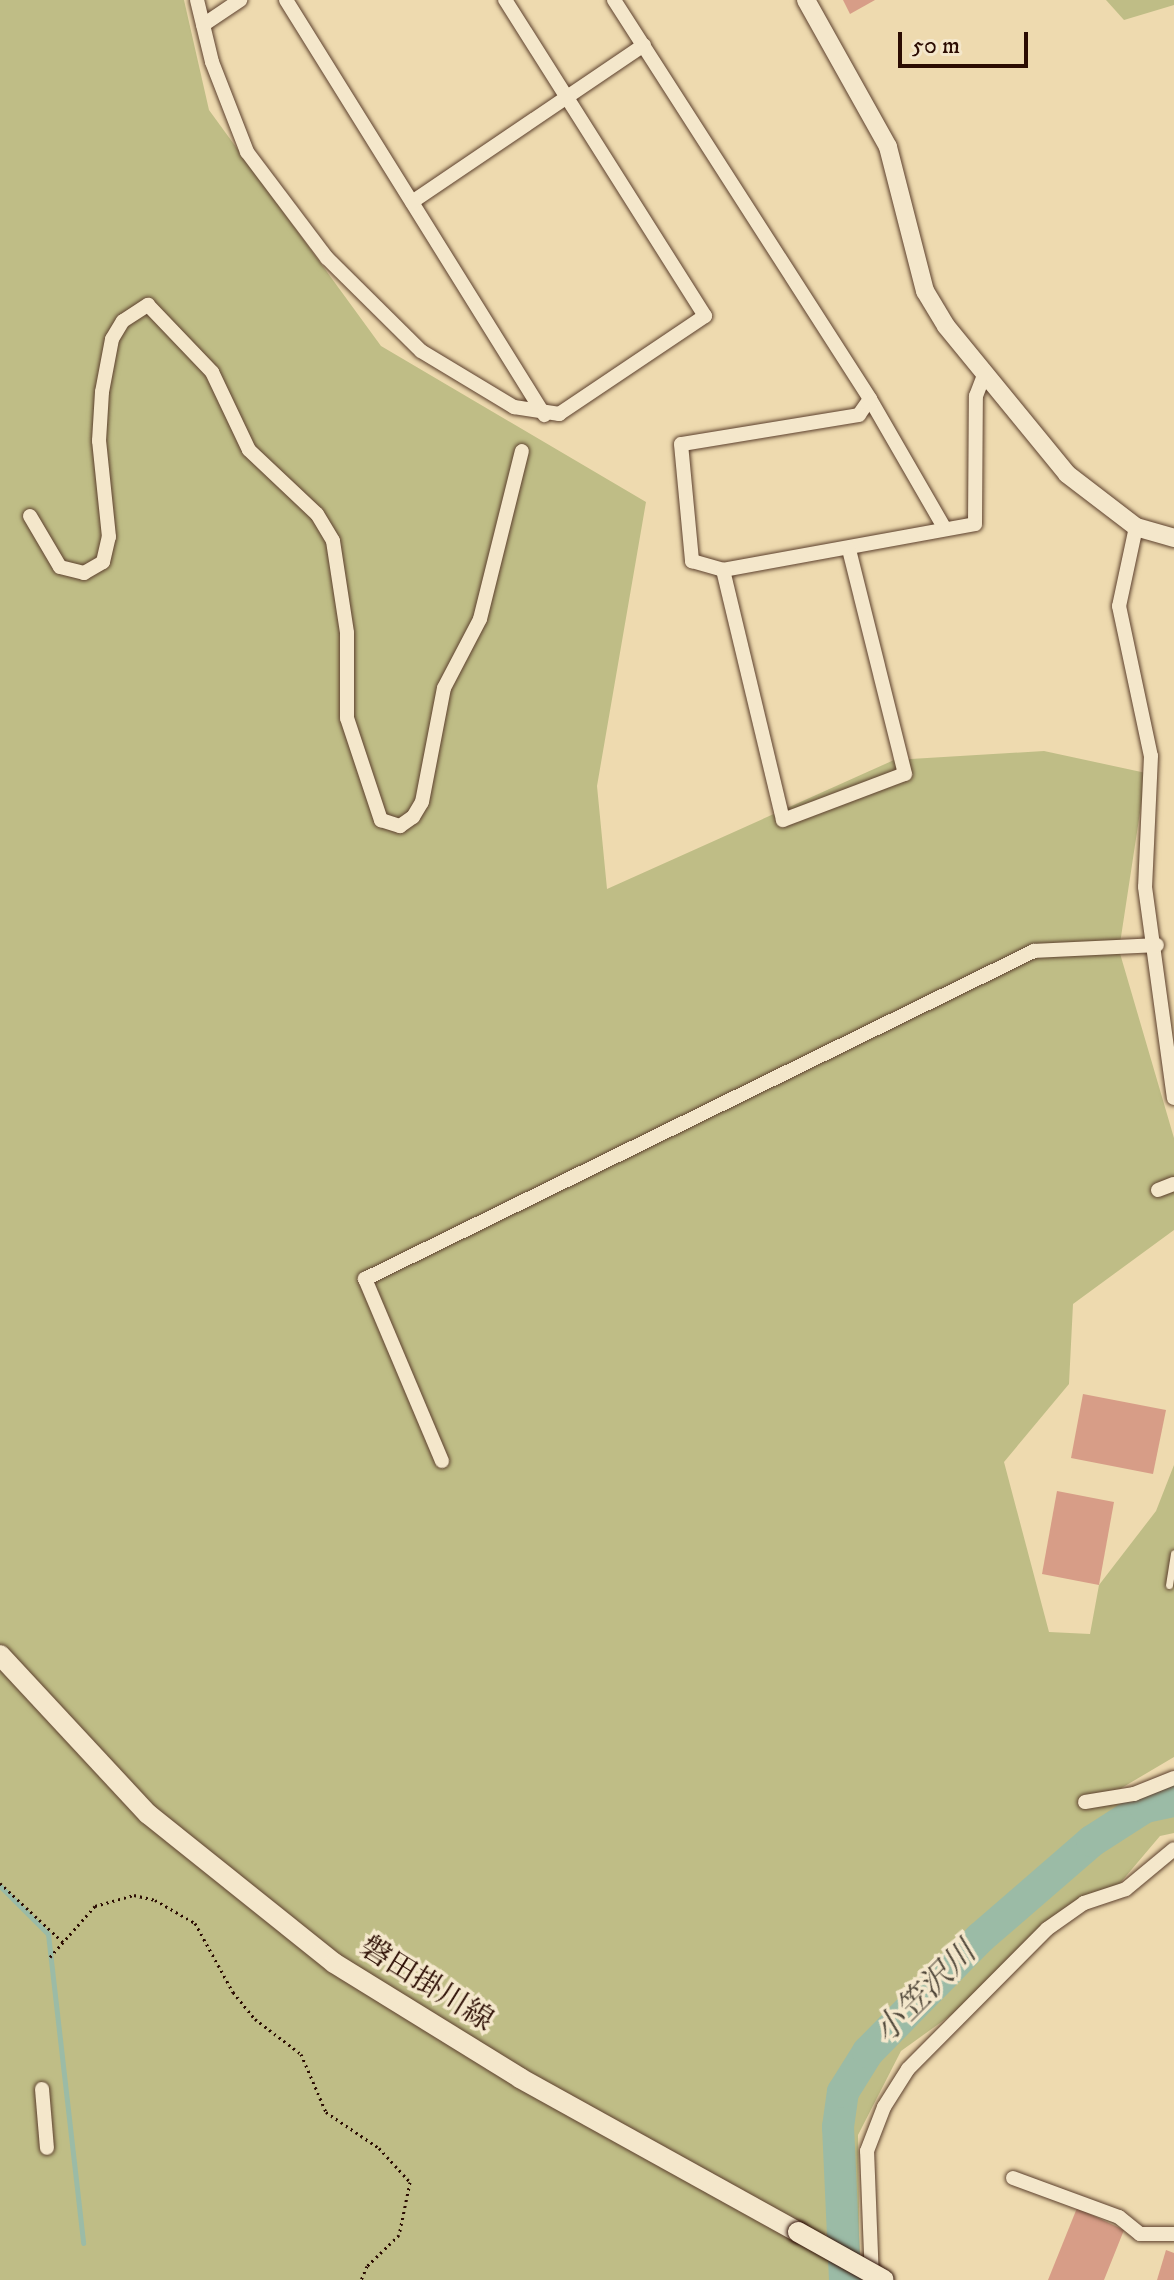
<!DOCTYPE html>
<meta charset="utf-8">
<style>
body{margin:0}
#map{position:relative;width:1174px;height:2280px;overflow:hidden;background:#eedaaf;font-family:"IM FELL DW Pica","Noto Serif JP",serif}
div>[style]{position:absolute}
.green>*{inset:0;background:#bfbd86}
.stream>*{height:5px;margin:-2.5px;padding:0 2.5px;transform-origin:2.5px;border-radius:2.5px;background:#9bbba6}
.river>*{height:32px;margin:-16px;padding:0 16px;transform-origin:16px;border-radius:16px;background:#9bbba6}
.building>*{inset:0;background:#d79d87}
.path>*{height:3px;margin-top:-1.5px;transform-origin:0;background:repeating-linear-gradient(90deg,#2b0c02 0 2px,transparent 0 6px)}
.roads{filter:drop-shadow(0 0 2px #5c402d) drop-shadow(0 0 2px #5c402d)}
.service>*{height:7px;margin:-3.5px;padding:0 3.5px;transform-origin:3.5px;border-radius:3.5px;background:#f4e7cb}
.minor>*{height:14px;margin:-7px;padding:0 7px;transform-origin:7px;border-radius:7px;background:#f4e7cb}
.tertiary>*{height:18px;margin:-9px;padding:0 9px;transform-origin:9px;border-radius:9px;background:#f4e7cb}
.secondary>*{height:20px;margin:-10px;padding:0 10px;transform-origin:10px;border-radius:10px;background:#f4e7cb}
.bridges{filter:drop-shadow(0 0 2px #2b0c02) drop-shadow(0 0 2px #2b0c02)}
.secondary-bridge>*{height:20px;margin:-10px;padding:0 10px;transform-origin:10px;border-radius:10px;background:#f4e7cb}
span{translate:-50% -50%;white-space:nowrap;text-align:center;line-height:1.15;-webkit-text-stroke:7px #f4e7cb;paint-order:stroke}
.street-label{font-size:30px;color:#2b0c02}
.water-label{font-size:32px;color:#52493b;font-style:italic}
.scale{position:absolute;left:898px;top:32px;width:130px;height:36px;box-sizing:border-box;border:4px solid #2b0c02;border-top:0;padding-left:10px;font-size:24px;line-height:28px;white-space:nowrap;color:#2b0c02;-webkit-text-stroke:6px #f4e7cb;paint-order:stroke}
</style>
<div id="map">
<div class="green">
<div style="clip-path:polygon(0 0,184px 0,209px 110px,381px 346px,646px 502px,597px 786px,607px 889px,894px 760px,1044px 751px,1146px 773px,1119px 950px,1174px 1138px,1174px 1230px,1073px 1304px,1069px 1384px,1004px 1462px,1049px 1632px,1090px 1634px,1099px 1585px,1156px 1511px,1174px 1465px,1174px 1757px,1086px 1809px,1174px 1791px,1174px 1833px,1160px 1836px,1110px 1895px,1062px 1918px,990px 1987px,901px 2051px,858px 2135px,860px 2280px,844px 2280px,825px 2232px,835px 2280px,0 2280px)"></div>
<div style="clip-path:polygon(1106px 0,1174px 0,1174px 5px,1124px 20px)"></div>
</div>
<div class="stream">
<div style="left:0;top:1886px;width:68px;rotate:45deg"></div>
<div style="left:48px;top:1934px;width:311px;rotate:83.5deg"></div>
</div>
<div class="river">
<div style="left:845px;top:2280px;width:153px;rotate:-92.6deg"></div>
<div style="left:838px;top:2127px;width:35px;rotate:-82deg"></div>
<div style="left:843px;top:2092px;width:47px;rotate:-58deg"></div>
<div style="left:868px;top:2052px;width:160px;rotate:-45.5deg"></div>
<div style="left:980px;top:1938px;width:148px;rotate:-40.9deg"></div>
<div style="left:1092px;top:1841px;width:63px;rotate:-32.7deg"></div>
<div style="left:1145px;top:1807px;width:30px;rotate:-12deg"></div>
</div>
<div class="building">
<div style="clip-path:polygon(843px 0,875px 0,850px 14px)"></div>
<div style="clip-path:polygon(1083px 1394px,1166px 1410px,1153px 1474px,1071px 1458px)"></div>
<div style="clip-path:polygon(1057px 1491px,1114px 1502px,1099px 1585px,1042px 1574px)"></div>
<div style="clip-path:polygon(1077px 2208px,1124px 2230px,1104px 2280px,1048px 2280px)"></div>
<div style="clip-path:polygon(1166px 2250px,1174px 2253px,1174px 2280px,1157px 2280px)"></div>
</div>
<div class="path">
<div style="left:0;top:1883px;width:88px;rotate:43.2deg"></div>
<div style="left:50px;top:1957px;width:68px;rotate:-48.6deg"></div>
<div style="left:95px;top:1906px;width:41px;rotate:-15.8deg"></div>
<div style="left:134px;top:1895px;width:22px;rotate:13deg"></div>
<div style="left:155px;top:1900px;width:46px;rotate:29.9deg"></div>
<div style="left:195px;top:1923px;width:79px;rotate:61.2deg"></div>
<div style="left:233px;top:1992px;width:35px;rotate:51deg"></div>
<div style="left:255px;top:2019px;width:58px;rotate:37.3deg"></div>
<div style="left:301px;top:2054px;width:63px;rotate:66.7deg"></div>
<div style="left:326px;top:2112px;width:64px;rotate:34.2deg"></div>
<div style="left:379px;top:2148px;width:46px;rotate:47.6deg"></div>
<div style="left:410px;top:2182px;width:54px;rotate:101.7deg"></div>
<div style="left:399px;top:2235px;width:45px;rotate:135.9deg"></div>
<div style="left:367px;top:2266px;width:15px;rotate:113deg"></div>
</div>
<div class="roads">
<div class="service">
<div style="left:1169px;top:1585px;width:32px;rotate:-81deg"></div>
</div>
<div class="minor">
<div style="left:197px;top:0;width:64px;rotate:76.4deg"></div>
<div style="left:212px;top:62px;width:97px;rotate:68.7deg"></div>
<div style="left:247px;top:152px;width:133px;rotate:53deg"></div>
<div style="left:327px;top:258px;width:132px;rotate:44.7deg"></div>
<div style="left:421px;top:351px;width:109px;rotate:31.1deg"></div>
<div style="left:514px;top:407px;width:46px;rotate:8.8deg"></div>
<div style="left:559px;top:414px;width:176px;rotate:-33.9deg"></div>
<div style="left:705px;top:316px;width:374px;rotate:-122.3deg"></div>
<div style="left:286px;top:0;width:489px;rotate:58.1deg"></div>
<div style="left:614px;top:0;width:474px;rotate:57.3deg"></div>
<div style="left:870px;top:399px;width:150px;rotate:60deg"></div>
<div style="left:203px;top:25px;width:45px;rotate:-34deg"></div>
<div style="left:412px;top:202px;width:280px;rotate:-34.1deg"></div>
<div style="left:870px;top:399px;width:19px;rotate:125deg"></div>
<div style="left:859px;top:415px;width:180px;rotate:170.7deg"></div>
<div style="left:681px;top:444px;width:118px;rotate:84.6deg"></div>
<div style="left:692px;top:561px;width:32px;rotate:16deg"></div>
<div style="left:723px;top:570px;width:256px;rotate:-10.3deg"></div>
<div style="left:975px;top:524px;width:128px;rotate:-89.6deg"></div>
<div style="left:976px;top:396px;width:22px;rotate:-69deg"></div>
<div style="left:30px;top:516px;width:59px;rotate:59.5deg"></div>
<div style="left:60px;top:567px;width:25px;rotate:14deg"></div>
<div style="left:84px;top:573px;width:22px;rotate:-30deg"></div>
<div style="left:103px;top:562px;width:26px;rotate:-77deg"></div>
<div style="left:109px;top:537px;width:97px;rotate:-95.9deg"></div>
<div style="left:99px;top:441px;width:49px;rotate:-86.5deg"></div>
<div style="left:102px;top:392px;width:54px;rotate:-79.3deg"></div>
<div style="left:112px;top:339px;width:21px;rotate:-59deg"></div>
<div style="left:123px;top:321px;width:30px;rotate:-33deg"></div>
<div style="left:148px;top:305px;width:93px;rotate:46.3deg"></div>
<div style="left:212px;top:372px;width:86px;rotate:64.6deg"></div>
<div style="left:249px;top:450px;width:93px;rotate:43.3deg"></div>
<div style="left:317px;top:514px;width:31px;rotate:59deg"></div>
<div style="left:333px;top:541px;width:93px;rotate:81.3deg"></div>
<div style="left:347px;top:633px;width:85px;rotate:90deg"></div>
<div style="left:347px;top:718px;width:108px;rotate:71.6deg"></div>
<div style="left:381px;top:820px;width:20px;rotate:18deg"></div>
<div style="left:400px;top:826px;width:16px;rotate:-35deg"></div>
<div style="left:413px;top:817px;width:17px;rotate:-59deg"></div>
<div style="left:422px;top:802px;width:116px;rotate:-79.1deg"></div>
<div style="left:444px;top:688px;width:78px;rotate:-62.4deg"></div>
<div style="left:480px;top:619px;width:173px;rotate:-76deg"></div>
<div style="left:1136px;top:527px;width:81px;rotate:102.1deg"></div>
<div style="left:1119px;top:606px;width:153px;rotate:78deg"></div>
<div style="left:1151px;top:756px;width:131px;rotate:92.6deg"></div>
<div style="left:1145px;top:887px;width:213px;rotate:82.2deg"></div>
<div style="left:723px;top:570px;width:257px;rotate:76.5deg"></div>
<div style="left:783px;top:820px;width:130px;rotate:-20.7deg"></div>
<div style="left:905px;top:774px;width:232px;rotate:-104deg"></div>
<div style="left:1158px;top:1190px;width:17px;rotate:-21deg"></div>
<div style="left:442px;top:1461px;width:198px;rotate:-112.9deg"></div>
<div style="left:365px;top:1279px;width:745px;rotate:-26.12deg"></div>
<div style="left:1034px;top:951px;width:123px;rotate:-2.8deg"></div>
<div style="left:1085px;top:1802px;width:50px;rotate:-9.3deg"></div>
<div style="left:1134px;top:1794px;width:43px;rotate:-21.8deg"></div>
<div style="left:42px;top:2089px;width:59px;rotate:85.2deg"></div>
<div style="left:1013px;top:2178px;width:113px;rotate:20.2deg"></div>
<div style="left:1119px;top:2217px;width:27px;rotate:39deg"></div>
<div style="left:1140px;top:2234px;width:34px"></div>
<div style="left:872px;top:2280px;width:129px;rotate:-92.2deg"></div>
<div style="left:867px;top:2151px;width:47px;rotate:-68.9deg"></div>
<div style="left:884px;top:2107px;width:45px;rotate:-57.7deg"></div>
<div style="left:908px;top:2069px;width:197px;rotate:-45.2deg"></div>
<div style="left:1047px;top:1929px;width:45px;rotate:-35.1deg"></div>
<div style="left:1084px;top:1903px;width:44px;rotate:-18.4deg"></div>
<div style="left:1126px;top:1889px;width:62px;rotate:-39.8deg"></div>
</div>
<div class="tertiary">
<div style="left:806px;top:0;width:168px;rotate:60.8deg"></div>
<div style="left:888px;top:147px;width:149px;rotate:75.6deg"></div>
<div style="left:925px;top:291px;width:41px;rotate:59deg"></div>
<div style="left:946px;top:326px;width:191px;rotate:50.7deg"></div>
<div style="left:1067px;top:474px;width:87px;rotate:37.5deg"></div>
<div style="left:1136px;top:527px;width:40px;rotate:16deg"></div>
</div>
<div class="secondary">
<div style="left:0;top:1655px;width:217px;rotate:47.1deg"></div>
<div style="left:148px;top:1814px;width:238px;rotate:38.7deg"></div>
<div style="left:334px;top:1963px;width:219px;rotate:31.7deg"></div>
<div style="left:520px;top:2078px;width:318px;rotate:29deg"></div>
</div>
</div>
<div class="bridges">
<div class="secondary-bridge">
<div style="left:798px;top:2232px;width:98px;rotate:29.2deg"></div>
</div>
</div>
<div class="street-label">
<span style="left:426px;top:1985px;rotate:32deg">磐田掛川線</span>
</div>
<div class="water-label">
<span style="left:926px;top:1993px;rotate:-45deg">小笠沢川</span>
</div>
<div class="scale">50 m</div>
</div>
